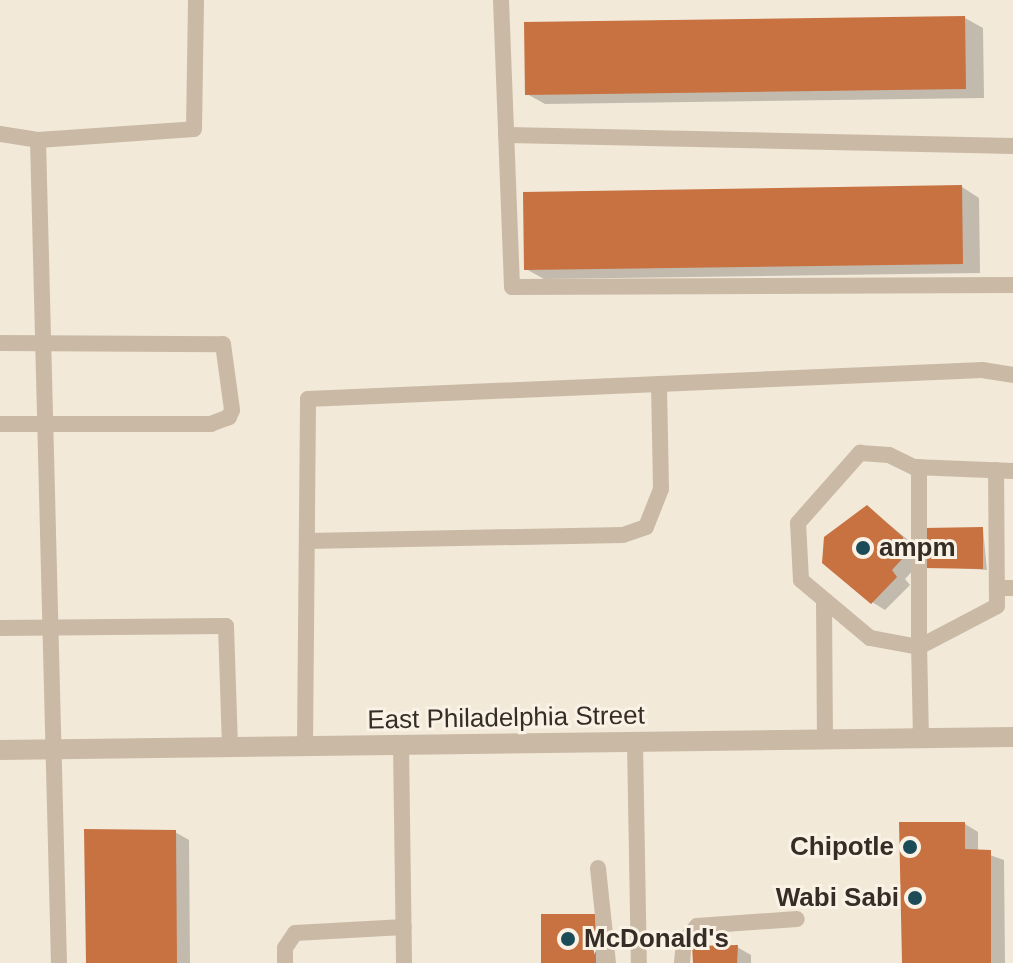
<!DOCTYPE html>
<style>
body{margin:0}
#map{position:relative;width:1013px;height:963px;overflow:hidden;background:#f2e9d9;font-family:Arial,sans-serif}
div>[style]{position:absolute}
.shadow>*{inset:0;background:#0003}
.building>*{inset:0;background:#c87141}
.service>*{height:16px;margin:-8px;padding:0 8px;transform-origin:8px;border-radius:8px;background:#cabaa5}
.tertiary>*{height:20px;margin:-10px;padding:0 10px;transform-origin:10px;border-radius:10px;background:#cabaa5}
.dots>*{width:22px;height:22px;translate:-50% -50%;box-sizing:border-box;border:4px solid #f9f2e5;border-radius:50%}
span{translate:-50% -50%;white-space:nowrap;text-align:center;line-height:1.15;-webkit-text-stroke:6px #f9f2e5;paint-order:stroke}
.poi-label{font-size:26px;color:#352d26;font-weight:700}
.left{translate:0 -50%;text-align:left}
.right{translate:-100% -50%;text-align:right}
.street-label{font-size:26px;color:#352d26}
</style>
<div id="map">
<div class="shadow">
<div style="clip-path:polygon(965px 18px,983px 28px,984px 98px,545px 104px,527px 94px)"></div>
<div style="clip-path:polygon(962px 187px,979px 198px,980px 273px,544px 279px,526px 269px)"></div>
<div style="clip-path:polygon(867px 507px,917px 547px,917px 566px,905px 579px,910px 585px,885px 610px,872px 602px)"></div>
<div style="clip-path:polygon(983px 529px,987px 570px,926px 566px)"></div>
<div style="clip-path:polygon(965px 824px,978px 832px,978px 851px,1004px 860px,1005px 963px,904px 963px)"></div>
<div style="clip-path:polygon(175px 832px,189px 840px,190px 963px,88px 963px)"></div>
<div style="clip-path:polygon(595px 916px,608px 924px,609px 963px,543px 963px)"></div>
<div style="clip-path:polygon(737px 947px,751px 955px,751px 963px,695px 963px)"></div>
</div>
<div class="building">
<div style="clip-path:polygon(965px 16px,966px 89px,525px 95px,524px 22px)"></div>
<div style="clip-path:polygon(962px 185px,963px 264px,524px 270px,523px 192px)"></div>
<div style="clip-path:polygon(867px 505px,903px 537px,903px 558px,892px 570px,897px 577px,871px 604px,822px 563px,824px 537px)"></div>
<div style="clip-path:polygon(983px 527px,983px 569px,925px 568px,924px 528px)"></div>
<div style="clip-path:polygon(899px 822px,965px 822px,965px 849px,991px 850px,991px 963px,902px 963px)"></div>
<div style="clip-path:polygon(84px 829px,176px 830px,177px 963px,86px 963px)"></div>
<div style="clip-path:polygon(541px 914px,595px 914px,596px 963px,541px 963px)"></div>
<div style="clip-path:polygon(738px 945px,737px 963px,693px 963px,692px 946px)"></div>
</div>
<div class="service">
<div style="left:501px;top:0;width:287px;rotate:87.8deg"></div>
<div style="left:512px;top:287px;width:501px;rotate:-0.23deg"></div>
<div style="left:0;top:134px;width:38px;rotate:9deg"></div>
<div style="left:38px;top:140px;width:156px;rotate:-4deg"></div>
<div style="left:194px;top:129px;width:129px;rotate:-89.1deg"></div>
<div style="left:506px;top:135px;width:507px;rotate:1.24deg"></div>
<div style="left:38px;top:140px;width:823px;rotate:88.54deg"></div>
<div style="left:0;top:343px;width:223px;rotate:0.3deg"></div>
<div style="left:223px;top:344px;width:67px;rotate:82.2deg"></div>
<div style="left:232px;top:410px;width:8px;rotate:113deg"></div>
<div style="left:229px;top:417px;width:19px;rotate:159deg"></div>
<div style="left:211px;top:424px;width:211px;rotate:180deg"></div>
<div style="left:919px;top:467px;width:180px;rotate:90deg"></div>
<div style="left:919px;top:647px;width:88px;rotate:-27.7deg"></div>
<div style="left:997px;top:606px;width:136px;rotate:-90.4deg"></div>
<div style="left:307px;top:541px;width:316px;rotate:-1.1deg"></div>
<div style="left:623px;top:535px;width:24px;rotate:-19deg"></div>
<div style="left:646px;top:527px;width:41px;rotate:-68.5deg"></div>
<div style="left:661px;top:489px;width:105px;rotate:-91.1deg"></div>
<div style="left:997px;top:588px;width:16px"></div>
<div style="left:824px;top:601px;width:139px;rotate:89.6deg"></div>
<div style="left:0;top:628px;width:226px;rotate:-0.5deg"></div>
<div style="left:226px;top:626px;width:121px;rotate:88.1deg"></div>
<div style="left:921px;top:739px;width:92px;rotate:-91.2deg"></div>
<div style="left:919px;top:647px;width:50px;rotate:-169.6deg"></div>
<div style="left:870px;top:638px;width:90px;rotate:-140deg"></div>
<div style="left:801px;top:580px;width:57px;rotate:-93deg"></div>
<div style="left:798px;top:523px;width:94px;rotate:-48.5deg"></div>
<div style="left:860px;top:453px;width:29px;rotate:4deg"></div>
<div style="left:889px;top:455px;width:28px;rotate:26deg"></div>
<div style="left:914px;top:467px;width:99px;rotate:2.3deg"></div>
<div style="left:635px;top:742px;width:221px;rotate:89deg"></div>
<div style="left:401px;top:745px;width:218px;rotate:89.2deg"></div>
<div style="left:305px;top:747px;width:348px;rotate:-89.5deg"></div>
<div style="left:308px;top:399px;width:675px;rotate:-2.46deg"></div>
<div style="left:982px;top:370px;width:31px;rotate:9deg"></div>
<div style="left:598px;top:868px;width:96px;rotate:84deg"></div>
<div style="left:285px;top:963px;width:15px;rotate:-90deg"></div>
<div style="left:285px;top:948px;width:18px;rotate:-56deg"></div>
<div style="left:295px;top:933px;width:109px;rotate:-3.2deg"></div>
<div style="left:682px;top:963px;width:22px;rotate:-85deg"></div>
<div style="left:684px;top:941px;width:20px;rotate:-49deg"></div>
<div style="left:697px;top:926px;width:100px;rotate:-4deg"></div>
</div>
<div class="tertiary">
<div style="left:0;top:750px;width:1013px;rotate:-0.74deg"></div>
</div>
<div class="dots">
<div style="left:863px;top:548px;background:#1b4c57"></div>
<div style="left:910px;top:847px;background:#1b4c57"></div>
<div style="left:915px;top:898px;background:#1b4c57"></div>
<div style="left:568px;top:939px;background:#1b4c57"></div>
</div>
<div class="poi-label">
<span class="left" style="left:879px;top:548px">ampm</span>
<span class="right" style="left:894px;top:847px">Chipotle</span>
<span class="right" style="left:899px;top:898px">Wabi Sabi</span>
<span class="left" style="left:584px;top:939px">McDonald's</span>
</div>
<div class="street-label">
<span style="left:506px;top:718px;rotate:-1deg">East Philadelphia Street</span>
</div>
</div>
